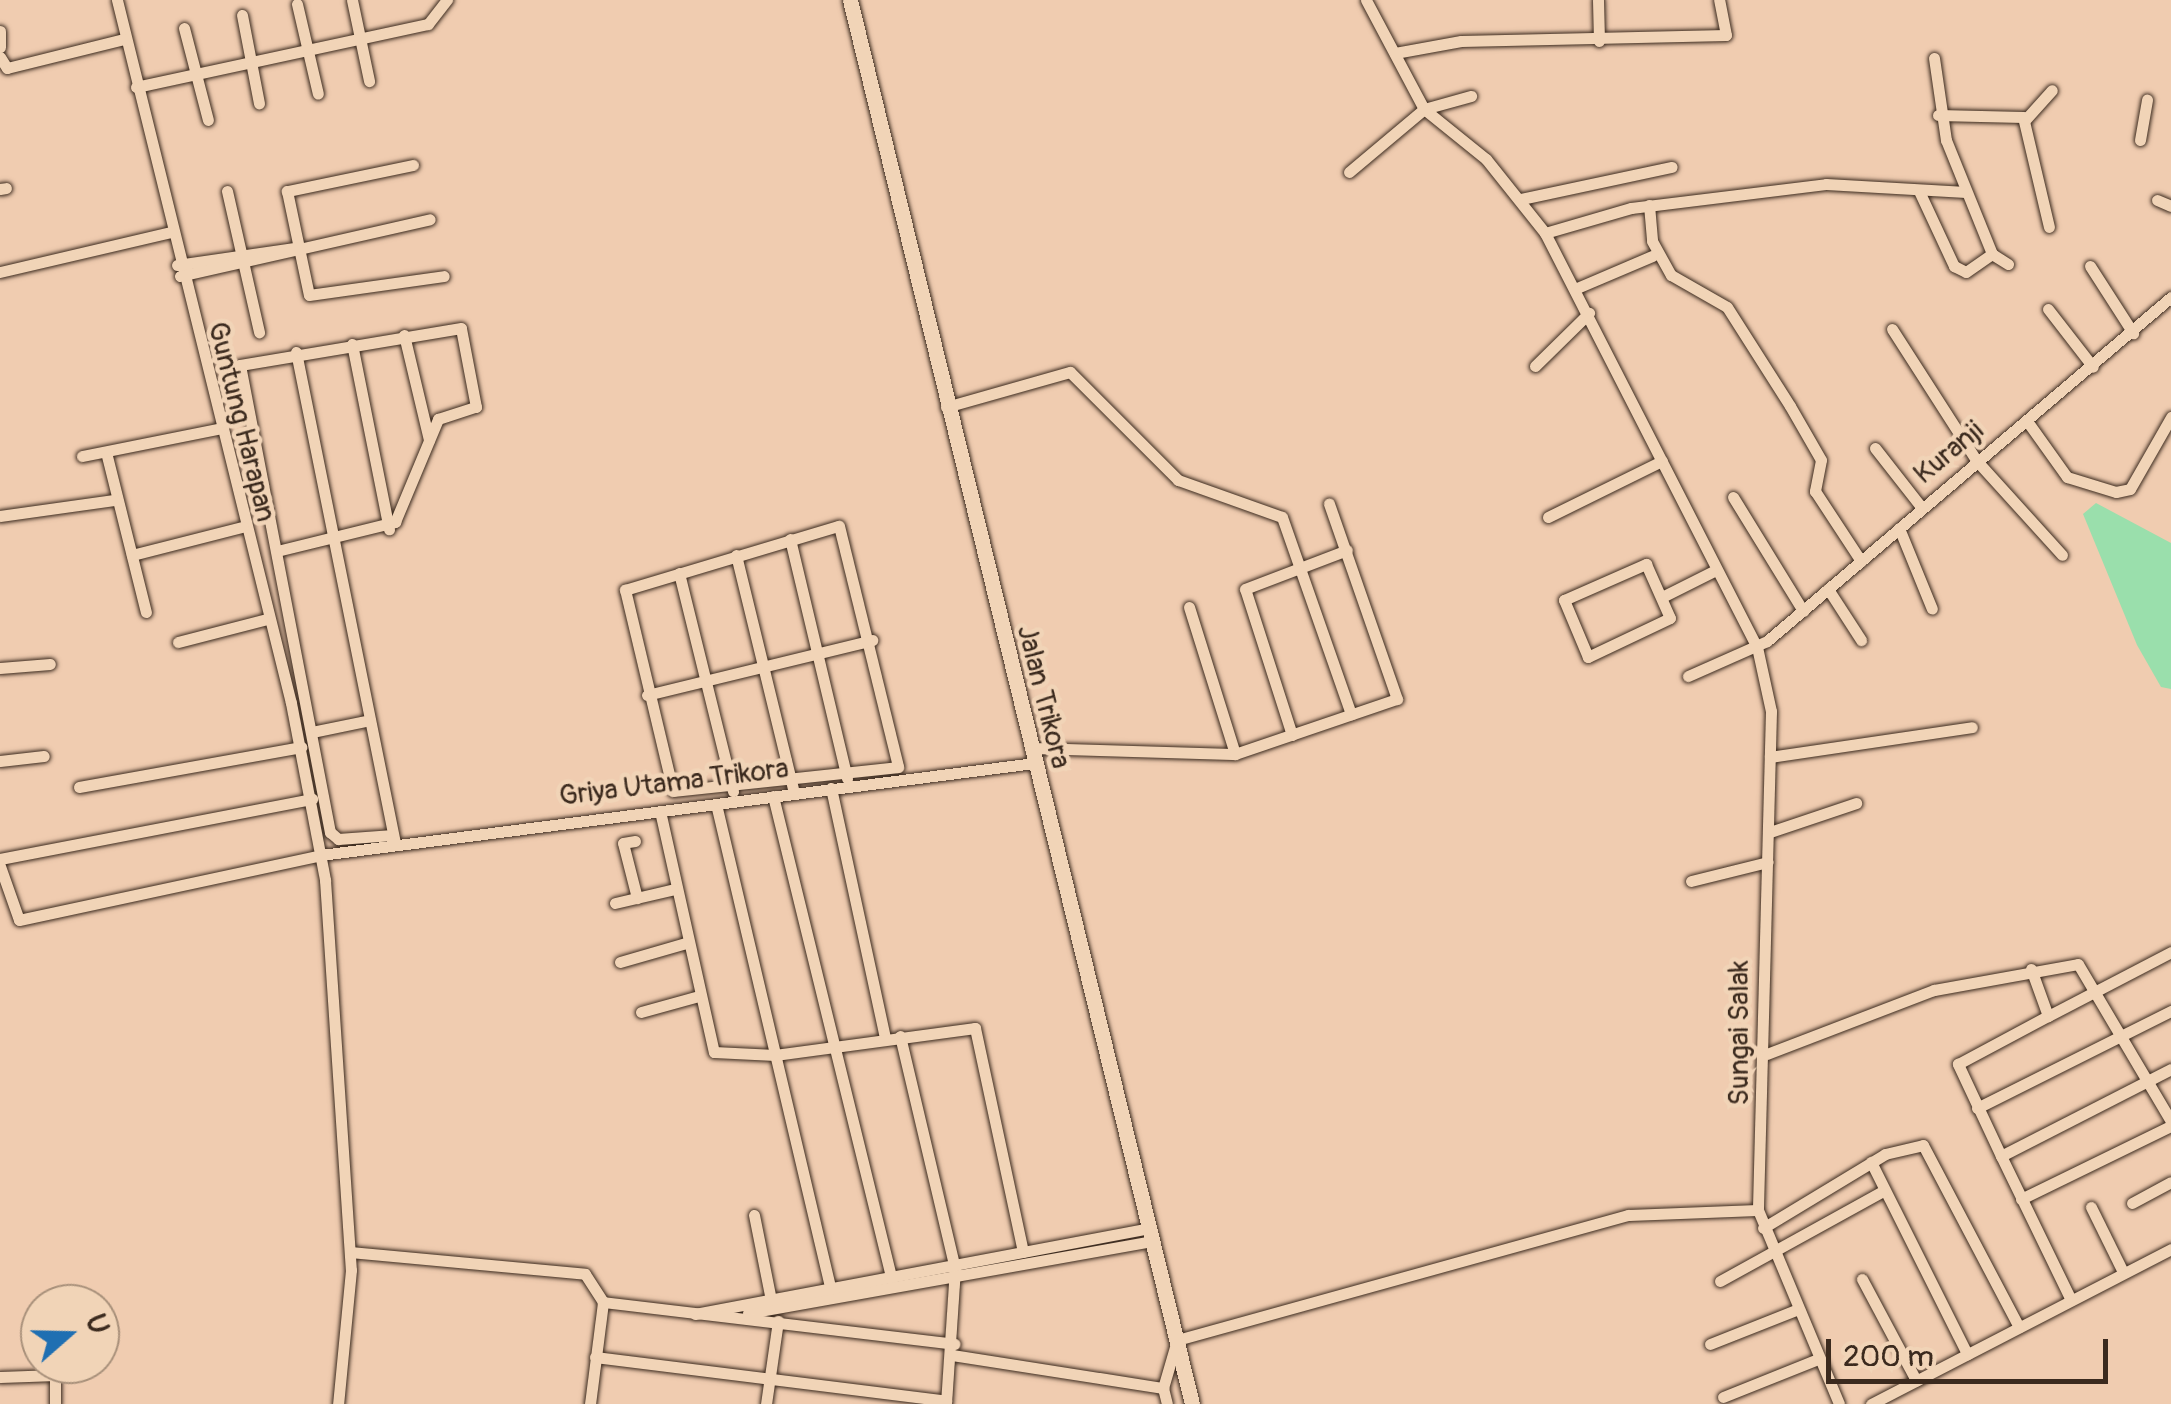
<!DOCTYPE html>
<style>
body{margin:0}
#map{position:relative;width:2171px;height:1404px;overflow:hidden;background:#f0ccb0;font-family:Pangolin,sans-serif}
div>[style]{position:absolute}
.green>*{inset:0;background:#9adfac}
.roads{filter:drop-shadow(0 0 2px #3b2a1e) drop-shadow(0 0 2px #3b2a1e)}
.minor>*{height:11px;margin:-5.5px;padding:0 5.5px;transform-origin:5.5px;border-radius:5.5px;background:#f1d4b7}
.major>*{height:15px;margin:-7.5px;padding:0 7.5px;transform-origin:7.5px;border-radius:7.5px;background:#f1d4b7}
span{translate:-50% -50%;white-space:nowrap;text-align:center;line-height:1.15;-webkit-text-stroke:9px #f1d4b7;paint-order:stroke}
.street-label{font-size:28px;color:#3b2a1e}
.north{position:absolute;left:20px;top:1284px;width:100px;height:100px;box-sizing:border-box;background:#f1d4b7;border:2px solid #a8907a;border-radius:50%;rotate:70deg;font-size:28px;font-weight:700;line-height:40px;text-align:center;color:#3b2a1e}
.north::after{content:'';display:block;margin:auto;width:35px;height:45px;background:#1f6fb2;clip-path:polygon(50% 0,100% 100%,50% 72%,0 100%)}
.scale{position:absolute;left:1826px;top:1339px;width:282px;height:45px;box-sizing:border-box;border:5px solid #3b2a1e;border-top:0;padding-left:12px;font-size:30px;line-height:35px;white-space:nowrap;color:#3b2a1e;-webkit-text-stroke:8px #f1d4b7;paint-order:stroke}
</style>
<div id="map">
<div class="green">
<div style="clip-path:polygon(2096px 503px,2171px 543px,2171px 689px,2161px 687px,2137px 645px,2083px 514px)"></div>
</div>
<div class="roads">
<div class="minor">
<div style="left:117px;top:0;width:724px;rotate:76.1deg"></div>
<div style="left:291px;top:703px;width:180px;rotate:79.1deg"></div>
<div style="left:325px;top:880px;width:391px;rotate:86.2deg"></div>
<div style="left:351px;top:1270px;width:135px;rotate:95.5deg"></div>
<div style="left:352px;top:0;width:83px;rotate:78.1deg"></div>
<div style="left:1366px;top:0;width:123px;rotate:62deg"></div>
<div style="left:1424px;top:109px;width:80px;rotate:38.9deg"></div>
<div style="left:1486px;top:159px;width:95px;rotate:51.4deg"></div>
<div style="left:1545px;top:233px;width:465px;rotate:62.9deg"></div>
<div style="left:1757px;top:647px;width:66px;rotate:77.7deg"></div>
<div style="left:1771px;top:711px;width:499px;rotate:91.5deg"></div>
<div style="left:1758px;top:1210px;width:210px;rotate:67.3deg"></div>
<div style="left:1598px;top:0;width:41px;rotate:88.6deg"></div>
<div style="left:297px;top:4px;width:92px;rotate:76.9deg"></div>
<div style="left:242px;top:15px;width:90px;rotate:79.1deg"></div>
<div style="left:184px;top:28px;width:95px;rotate:75.4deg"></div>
<div style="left:0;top:31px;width:16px;rotate:90deg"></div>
<div style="left:1395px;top:53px;width:67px;rotate:-10.3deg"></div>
<div style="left:1461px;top:41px;width:265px;rotate:-1.3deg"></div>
<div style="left:1726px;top:35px;width:36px;rotate:-101deg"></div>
<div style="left:0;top:57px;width:13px;rotate:58deg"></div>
<div style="left:7px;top:68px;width:121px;rotate:-13.9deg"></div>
<div style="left:1934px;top:58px;width:83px;rotate:81.7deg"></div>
<div style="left:1946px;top:140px;width:123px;rotate:68deg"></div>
<div style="left:1992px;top:254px;width:19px;rotate:32deg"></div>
<div style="left:136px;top:87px;width:299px;rotate:-12.2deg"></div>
<div style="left:428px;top:24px;width:31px;rotate:-52deg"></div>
<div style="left:1938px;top:115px;width:85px;rotate:1.3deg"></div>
<div style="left:2023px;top:117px;width:113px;rotate:76.7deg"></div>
<div style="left:2025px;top:120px;width:40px;rotate:-48deg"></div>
<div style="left:2140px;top:140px;width:41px;rotate:-80.1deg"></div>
<div style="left:413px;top:165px;width:129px;rotate:168.3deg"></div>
<div style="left:287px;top:191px;width:106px;rotate:78.1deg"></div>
<div style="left:309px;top:295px;width:136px;rotate:-8deg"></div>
<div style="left:1349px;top:172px;width:98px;rotate:-40deg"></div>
<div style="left:1424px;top:109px;width:49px;rotate:-15.5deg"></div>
<div style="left:0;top:189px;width:6px;rotate:-9deg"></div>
<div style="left:227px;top:191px;width:145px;rotate:77.2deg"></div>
<div style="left:1919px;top:191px;width:83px;rotate:65deg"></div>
<div style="left:1954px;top:266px;width:13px;rotate:27deg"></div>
<div style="left:1966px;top:272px;width:32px;rotate:-35deg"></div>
<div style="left:1521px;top:199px;width:154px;rotate:-12deg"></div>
<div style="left:2157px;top:200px;width:15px;rotate:23deg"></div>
<div style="left:1649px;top:205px;width:36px;rotate:85deg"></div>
<div style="left:1652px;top:241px;width:39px;rotate:61deg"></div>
<div style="left:1671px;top:275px;width:64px;rotate:29.7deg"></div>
<div style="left:1727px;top:307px;width:117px;rotate:57.5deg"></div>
<div style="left:1790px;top:406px;width:62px;rotate:60.1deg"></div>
<div style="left:1821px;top:460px;width:32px;rotate:101deg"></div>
<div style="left:1815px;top:491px;width:84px;rotate:56.7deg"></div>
<div style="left:1545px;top:233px;width:90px;rotate:-16.2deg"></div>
<div style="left:1631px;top:208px;width:196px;rotate:-7deg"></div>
<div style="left:1826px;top:184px;width:140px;rotate:3.3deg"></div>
<div style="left:177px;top:265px;width:124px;rotate:-8.3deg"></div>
<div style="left:2090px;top:266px;width:80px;rotate:57.3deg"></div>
<div style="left:0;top:272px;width:175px;rotate:-13.2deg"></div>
<div style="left:180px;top:276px;width:256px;rotate:-12.8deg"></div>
<div style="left:1577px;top:288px;width:82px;rotate:-23.1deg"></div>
<div style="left:2048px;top:309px;width:73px;rotate:52.2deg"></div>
<div style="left:1892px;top:329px;width:156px;rotate:57.3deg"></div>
<div style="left:1976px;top:460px;width:128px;rotate:47.8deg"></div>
<div style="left:404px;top:335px;width:108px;rotate:76.6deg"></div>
<div style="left:352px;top:344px;width:189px;rotate:78.7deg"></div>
<div style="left:296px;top:352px;width:498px;rotate:78.6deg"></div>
<div style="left:1535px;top:366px;width:76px;rotate:-44.5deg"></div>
<div style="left:946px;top:407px;width:129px;rotate:-15.8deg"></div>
<div style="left:1070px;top:372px;width:153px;rotate:45deg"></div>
<div style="left:1178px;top:480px;width:110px;rotate:19.6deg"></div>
<div style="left:1282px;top:517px;width:209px;rotate:70.7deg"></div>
<div style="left:2027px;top:421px;width:69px;rotate:54.5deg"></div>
<div style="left:2067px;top:477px;width:51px;rotate:17deg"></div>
<div style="left:2116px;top:492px;width:14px;rotate:-12deg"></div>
<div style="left:2130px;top:489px;width:83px;rotate:-60.3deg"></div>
<div style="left:1875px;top:448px;width:76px;rotate:51.9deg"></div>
<div style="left:106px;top:452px;width:165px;rotate:76deg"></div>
<div style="left:82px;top:456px;width:138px;rotate:-11.3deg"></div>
<div style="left:1733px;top:497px;width:134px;rotate:58.4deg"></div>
<div style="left:0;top:516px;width:115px;rotate:-8deg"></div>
<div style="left:1548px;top:517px;width:127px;rotate:-26.2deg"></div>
<div style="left:839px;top:526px;width:248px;rotate:76.2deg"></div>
<div style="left:898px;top:767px;width:226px;rotate:173.9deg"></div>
<div style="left:673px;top:791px;width:207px;rotate:-103.4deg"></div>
<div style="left:625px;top:590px;width:223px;rotate:-16.7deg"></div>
<div style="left:1899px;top:528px;width:87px;rotate:67.8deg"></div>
<div style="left:790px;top:539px;width:246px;rotate:76.6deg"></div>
<div style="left:277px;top:551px;width:122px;rotate:-13.8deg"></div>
<div style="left:395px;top:522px;width:112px;rotate:-67.3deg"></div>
<div style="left:438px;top:419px;width:40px;rotate:-18deg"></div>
<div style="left:476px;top:407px;width:80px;rotate:-100.8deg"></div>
<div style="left:461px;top:328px;width:224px;rotate:170.5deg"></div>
<div style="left:240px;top:365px;width:476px;rotate:79.1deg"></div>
<div style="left:330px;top:832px;width:11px;rotate:41deg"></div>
<div style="left:338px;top:839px;width:55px;rotate:-4.2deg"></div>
<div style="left:132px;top:555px;width:114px;rotate:-14.3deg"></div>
<div style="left:736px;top:555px;width:241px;rotate:76.3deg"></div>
<div style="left:1646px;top:564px;width:59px;rotate:66deg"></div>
<div style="left:1670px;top:618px;width:91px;rotate:154.6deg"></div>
<div style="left:1588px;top:657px;width:62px;rotate:-112.8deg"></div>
<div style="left:1564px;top:600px;width:90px;rotate:-23.7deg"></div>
<div style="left:679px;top:573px;width:225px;rotate:76.1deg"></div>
<div style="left:1828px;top:589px;width:61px;rotate:57.1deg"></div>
<div style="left:1664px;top:596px;width:58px;rotate:-26.6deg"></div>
<div style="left:1189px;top:607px;width:154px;rotate:72.6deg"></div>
<div style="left:178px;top:642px;width:92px;rotate:-14.5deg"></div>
<div style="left:0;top:668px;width:50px;rotate:-4.6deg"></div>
<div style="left:1688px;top:676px;width:86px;rotate:-23.9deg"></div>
<div style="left:1767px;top:641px;width:531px;rotate:-40.41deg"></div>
<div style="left:647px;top:695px;width:232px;rotate:-13.7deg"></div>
<div style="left:312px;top:732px;width:59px;rotate:-11.7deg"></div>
<div style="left:1292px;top:735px;width:153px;rotate:-107.8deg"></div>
<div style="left:1245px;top:589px;width:109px;rotate:-20.9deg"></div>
<div style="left:1030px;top:748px;width:205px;rotate:1.7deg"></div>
<div style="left:1235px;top:754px;width:171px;rotate:-18.8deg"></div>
<div style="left:1397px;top:699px;width:207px;rotate:-109.2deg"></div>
<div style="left:1770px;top:757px;width:204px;rotate:-8.4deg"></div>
<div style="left:0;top:761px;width:44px;rotate:-6.5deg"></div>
<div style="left:79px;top:787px;width:226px;rotate:-10.2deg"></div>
<div style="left:831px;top:788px;width:256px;rotate:77.8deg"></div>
<div style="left:773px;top:796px;width:498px;rotate:76.2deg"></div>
<div style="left:716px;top:804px;width:500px;rotate:76.71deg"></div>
<div style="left:660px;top:811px;width:247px;rotate:77.4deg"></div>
<div style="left:714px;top:1052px;width:61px;rotate:2.8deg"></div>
<div style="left:775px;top:1055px;width:202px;rotate:-7.7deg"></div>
<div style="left:975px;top:1028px;width:229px;rotate:77.9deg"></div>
<div style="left:1770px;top:832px;width:91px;rotate:-18.6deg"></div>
<div style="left:635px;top:841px;width:12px;rotate:171deg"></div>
<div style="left:623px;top:843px;width:57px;rotate:75.7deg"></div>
<div style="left:0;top:859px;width:318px;rotate:-10.9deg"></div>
<div style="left:0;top:866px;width:57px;rotate:70.6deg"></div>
<div style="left:19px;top:920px;width:309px;rotate:-12.1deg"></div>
<div style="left:321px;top:855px;width:719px;rotate:-7.35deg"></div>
<div style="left:1691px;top:881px;width:79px;rotate:-13.9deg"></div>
<div style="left:615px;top:903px;width:62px;rotate:-13.1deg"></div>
<div style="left:620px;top:962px;width:69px;rotate:-16.1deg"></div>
<div style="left:641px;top:1012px;width:60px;rotate:-15.4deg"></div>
<div style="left:2048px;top:1016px;width:139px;rotate:-27.5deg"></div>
<div style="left:900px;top:1036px;width:238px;rotate:76.7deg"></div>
<div style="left:955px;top:1268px;width:136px;rotate:93.8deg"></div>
<div style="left:1767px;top:1054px;width:179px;rotate:-21deg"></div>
<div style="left:1934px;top:990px;width:146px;rotate:-10.2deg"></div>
<div style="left:2078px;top:964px;width:182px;rotate:59.4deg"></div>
<div style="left:1977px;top:1108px;width:217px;rotate:-26.6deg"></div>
<div style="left:2001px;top:1156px;width:102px;rotate:-115.1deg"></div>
<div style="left:1958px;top:1064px;width:102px;rotate:-28.1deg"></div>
<div style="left:2048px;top:1016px;width:50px;rotate:-109.9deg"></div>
<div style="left:1871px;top:1162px;width:215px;rotate:63.4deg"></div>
<div style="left:2021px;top:1199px;width:167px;rotate:-26deg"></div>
<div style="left:2132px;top:1203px;width:44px;rotate:-28.3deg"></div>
<div style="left:2091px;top:1207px;width:72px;rotate:63.8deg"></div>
<div style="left:754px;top:1215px;width:87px;rotate:78.7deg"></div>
<div style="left:1763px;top:1228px;width:143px;rotate:-31.2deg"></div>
<div style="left:1885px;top:1154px;width:39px;rotate:-13deg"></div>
<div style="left:1923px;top:1145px;width:206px;rotate:62.2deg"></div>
<div style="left:350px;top:1252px;width:236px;rotate:5.3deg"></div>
<div style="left:585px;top:1274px;width:33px;rotate:57deg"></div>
<div style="left:1862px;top:1279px;width:115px;rotate:61.9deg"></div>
<div style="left:1720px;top:1281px;width:188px;rotate:-28.9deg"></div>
<div style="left:2071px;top:1300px;width:160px;rotate:-115.9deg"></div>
<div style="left:2001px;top:1156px;width:191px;rotate:-27.1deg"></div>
<div style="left:748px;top:1313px;width:410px;rotate:-10.1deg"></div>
<div style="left:695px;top:1314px;width:461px;rotate:-10.7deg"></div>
<div style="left:1710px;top:1344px;width:92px;rotate:-21.6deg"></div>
<div style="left:952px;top:1355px;width:214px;rotate:8.9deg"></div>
<div style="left:1163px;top:1388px;width:16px;rotate:76deg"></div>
<div style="left:595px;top:1357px;width:354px;rotate:7.1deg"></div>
<div style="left:0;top:1377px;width:56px;rotate:-2deg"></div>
<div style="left:1163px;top:1388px;width:50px;rotate:-73.7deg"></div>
<div style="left:1177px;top:1340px;width:468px;rotate:-15.5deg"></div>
<div style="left:1628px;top:1215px;width:130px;rotate:-2.2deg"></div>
<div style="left:1723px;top:1397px;width:102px;rotate:-21.8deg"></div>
<div style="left:55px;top:1404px;width:40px;rotate:-90deg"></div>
<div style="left:590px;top:1404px;width:103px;rotate:-82.7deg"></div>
<div style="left:603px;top:1302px;width:354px;rotate:6.8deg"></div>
<div style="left:766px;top:1404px;width:84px;rotate:-81.8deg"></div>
<div style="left:1871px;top:1404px;width:338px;rotate:-27.3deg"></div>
</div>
<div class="major">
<div style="left:850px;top:0;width:1445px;rotate:76.31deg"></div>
</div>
</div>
<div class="street-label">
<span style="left:241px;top:422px;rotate:76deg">Guntung Harapan</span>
<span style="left:1949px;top:453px;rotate:-40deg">Kuranji</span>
<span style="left:1043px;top:697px;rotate:76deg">Jalan Trikora</span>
<span style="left:674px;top:783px;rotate:-7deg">Griya Utama Trikora</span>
<span style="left:1740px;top:1033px;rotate:-90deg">Sungai Salak</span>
</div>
<div class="north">U</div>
<div class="scale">200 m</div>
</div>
